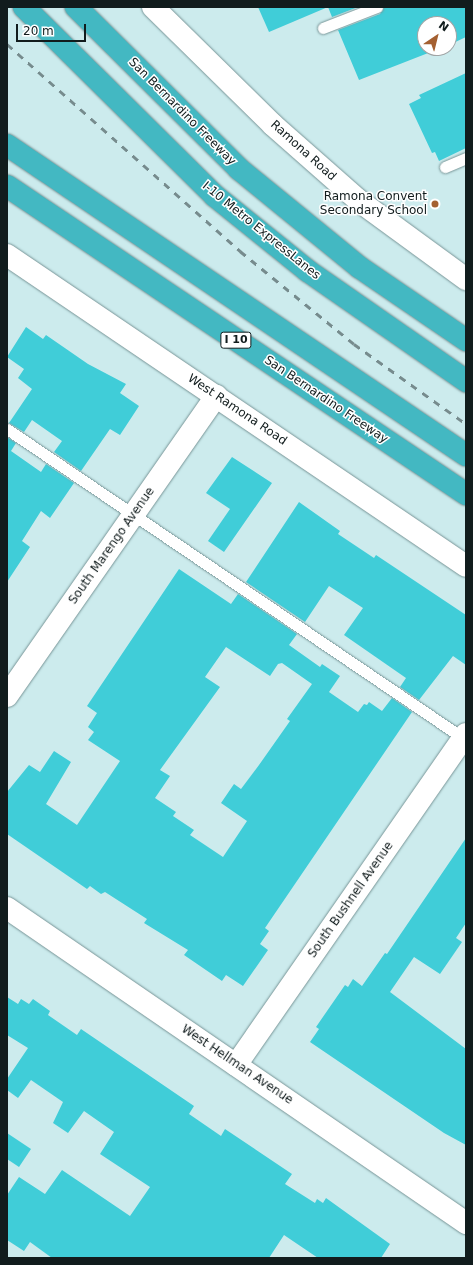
<!DOCTYPE html>
<style>
body{margin:0}
#map{position:relative;width:473px;height:1265px;overflow:hidden;background:#ccebed;font-family:"DejaVu Sans",sans-serif}
div>[style]{position:absolute}
.building>*{inset:0;background:#40cdd8}
.roads{filter:drop-shadow(0 0 1px #789597) drop-shadow(0 0 1px #789597)}
.service>*{height:11px;margin:-5.5px;padding:0 5.5px;transform-origin:5.5px;border-radius:5.5px;background:#fff}
.minor>*{height:22px;margin:-11px;padding:0 11px;transform-origin:11px;border-radius:11px;background:#fff}
.tertiary>*{height:22px;margin:-11px;padding:0 11px;transform-origin:11px;border-radius:11px;background:#fff}
.motorway>*{height:22px;margin:-11px;padding:0 11px;transform-origin:11px;border-radius:11px;background:#43b8c2}
.rail>*{height:3px;margin-top:-1.5px;transform-origin:0;background:repeating-linear-gradient(90deg,#768b8d 0 7px,transparent 0 14px)}
.dots>*{width:11px;height:11px;translate:-50% -50%;box-sizing:border-box;border:2px solid #fff;border-radius:50%}
span{translate:-50% -50%;white-space:nowrap;text-align:center;line-height:1.15;-webkit-text-stroke:3px #fff;paint-order:stroke}
.shield-label span{padding:1px 3px;background:#fff;border:1px solid;border-radius:3px;-webkit-text-stroke-width:0}
.shield-label{font-size:11px;color:#111c1d;font-weight:700}
.street-label{font-size:12px;color:#111c1d}
.poi-label{font-size:12px;color:#111c1d}
.right{translate:-100% -50%;text-align:right}
.frame{position:absolute;inset:0;border:8px solid #111c1d;pointer-events:none}
.north{position:absolute;left:417px;top:16px;width:40px;height:40px;box-sizing:border-box;background:#fff;border:1px solid #a0a4a5;border-radius:50%;rotate:35deg;font-size:11px;font-weight:700;line-height:16px;text-align:center;color:#111c1d}
.north::after{content:'';display:block;margin:auto;width:14px;height:18px;background:#a46031;clip-path:polygon(50% 0,100% 100%,50% 72%,0 100%)}
.scale{position:absolute;left:16px;top:24px;width:70px;height:18px;box-sizing:border-box;border:2px solid #111c1d;border-top:0;padding-left:5px;font-size:12px;line-height:14px;white-space:nowrap;color:#111c1d;-webkit-text-stroke:3px #fff;paint-order:stroke}
</style>
<div id="map">
<div class="building">
<div style="clip-path:polygon(258px 7px,328px 7px,269px 32px)"></div>
<div style="clip-path:polygon(328px 7px,358px 7px,332px 17px)"></div>
<div style="clip-path:polygon(384px 7px,466px 7px,466px 37px,449px 45px,449px 24px,425px 24px,425px 48px,441px 48px,359px 80px,338px 30px,380px 14px)"></div>
<div style="clip-path:polygon(466px 73px,466px 148px,439px 161px,435px 152px,432px 153px,409px 104px,421px 98px,419px 95px)"></div>
<div style="clip-path:polygon(26px 327px,43px 339px,46px 335px,88px 364px,126px 384px,120px 393px,139px 406px,120px 435px,110px 429px,81px 471px,54px 452px,62px 441px,32px 420px,24px 432px,9px 423px,32px 389px,18px 378px,24px 369px,7px 357px)"></div>
<div style="clip-path:polygon(7px 437px,16px 443px,11px 451px,41px 472px,46px 464px,74px 483px,50px 518px,41px 511px,22px 541px,30px 547px,7px 582px)"></div>
<div style="clip-path:polygon(232px 457px,272px 483px,224px 552px,208px 541px,230px 509px,206px 493px)"></div>
<div style="clip-path:polygon(299px 502px,340px 531px,338px 534px,374px 558px,376px 555px,466px 615px,466px 665px,453px 656px,419px 700px,400px 687px,406px 678px,344px 635px,363px 608px,329px 586px,305px 622px,246px 582px)"></div>
<div style="clip-path:polygon(evenodd,179px 569px,231px 604px,238px 594px,297px 634px,289px 645px,320px 667px,322px 664px,340px 676px,329px 692px,358px 712px,364px 704px,367px 705px,369px 702px,382px 711px,392px 698px,412px 712px,265px 928px,269px 931px,260px 944px,268px 950px,243px 986px,226px 975px,222px 981px,184px 955px,188px 950px,144px 923px,147px 919px,105px 892px,101px 894px,90px 886px,87px 889px,7px 834px,7px 792px,29px 765px,40px 772px,54px 751px,71px 762px,46px 804px,77px 825px,120px 761px,88px 740px,94px 732px,88px 727px,97px 713px,87px 706px,179px 569px,226px 647px,270px 676px,278px 664px,282px 663px,312px 684px,287px 719px,290px 721px,259px 765px,241px 789px,234px 784px,221px 803px,247px 821px,223px 857px,190px 835px,194px 830px,173px 816px,176px 812px,155px 798px,170px 776px,160px 770px,220px 687px,205px 677px,226px 647px)"></div>
<div style="clip-path:polygon(466px 838px,466px 923px,456px 938px,462px 942px,440px 974px,414px 957px,390px 992px,466px 1049px,466px 1145px,444px 1133px,310px 1042px,319px 1029px,316px 1027px,345px 985px,348px 987px,353px 979px,362px 986px,385px 953px,387px 954px)"></div>
<div style="clip-path:polygon(7px 997px,18px 1004px,21px 999px,29px 1004px,33px 999px,50px 1011px,48px 1015px,77px 1035px,81px 1029px,194px 1106px,189px 1114px,221px 1136px,225px 1129px,292px 1174px,285px 1184px,315px 1203px,317px 1199px,323px 1203px,326px 1198px,390px 1244px,381px 1258px,318px 1258px,284px 1235px,269px 1258px,52px 1258px,30px 1242px,24px 1251px,7px 1240px,7px 1195px,19px 1177px,45px 1194px,62px 1170px,130px 1216px,150px 1187px,100px 1154px,114px 1132px,84px 1111px,68px 1133px,53px 1123px,63px 1102px,31px 1080px,18px 1098px,7px 1090px,7px 1079px,28px 1048px,7px 1035px)"></div>
<div style="clip-path:polygon(7px 1133px,31px 1149px,19px 1167px,7px 1159px)"></div>
</div>
<div class="roads">
<div class="service">
<div style="left:323px;top:28px;width:58px;rotate:-21.3deg"></div>
<div style="left:445px;top:167px;width:23px;rotate:-23deg"></div>
<div style="left:7px;top:429px;width:554px;rotate:34.12deg"></div>
</div>
<div class="minor">
<div style="left:153px;top:7px;width:168px;rotate:44.5deg"></div>
<div style="left:273px;top:125px;width:113px;rotate:41.4deg"></div>
<div style="left:358px;top:200px;width:134px;rotate:36.2deg"></div>
<div style="left:7px;top:255px;width:554px;rotate:34.12deg"></div>
<div style="left:7px;top:696px;width:366px;rotate:-55.1deg"></div>
<div style="left:236px;top:1065px;width:403px;rotate:-55.2deg"></div>
</div>
<div class="tertiary">
<div style="left:7px;top:908px;width:557px;rotate:34.46deg"></div>
</div>
<div class="motorway">
<div style="left:24px;top:7px;width:269px;rotate:44.7deg"></div>
<div style="left:215px;top:196px;width:119px;rotate:38.9deg"></div>
<div style="left:308px;top:271px;width:193px;rotate:34.8deg"></div>
<div style="left:76px;top:7px;width:230px;rotate:44.8deg"></div>
<div style="left:239px;top:169px;width:155px;rotate:39.2deg"></div>
<div style="left:359px;top:267px;width:130px;rotate:34.3deg"></div>
<div style="left:7px;top:145px;width:554px;rotate:34.03deg"></div>
<div style="left:7px;top:186px;width:553px;rotate:33.86deg"></div>
</div>
</div>
<div class="rail">
<div style="left:7px;top:44px;width:312px;rotate:41.6deg"></div>
<div style="left:240px;top:251px;width:147px;rotate:39.2deg"></div>
<div style="left:354px;top:344px;width:138px;rotate:35.5deg"></div>
</div>
<div class="dots">
<div style="left:435px;top:204px;background:#a46031"></div>
</div>
<div class="shield-label">
<span style="left:236px;top:340px">I 10</span>
</div>
<div class="street-label">
<span style="left:182px;top:112px;rotate:45deg">San Bernardino Freeway</span>
<span style="left:303px;top:151px;rotate:42deg">Ramona Road</span>
<span style="left:261px;top:231px;rotate:39deg">I-10 Metro ExpressLanes</span>
<span style="left:326px;top:400px;rotate:34deg">San Bernardino Freeway</span>
<span style="left:237px;top:410px;rotate:34deg">West Ramona Road</span>
<span style="left:112px;top:546px;rotate:-55deg">South Marengo Avenue</span>
<span style="left:351px;top:900px;rotate:-55deg">South Bushnell Avenue</span>
<span style="left:237px;top:1065px;rotate:34deg">West Hellman Avenue</span>
</div>
<div class="poi-label">
<span class="right" style="left:427px;top:204px">Ramona Convent<br>Secondary School</span>
</div>
<div class="frame"></div>
<div class="north">N</div>
<div class="scale">20 m</div>
</div>
